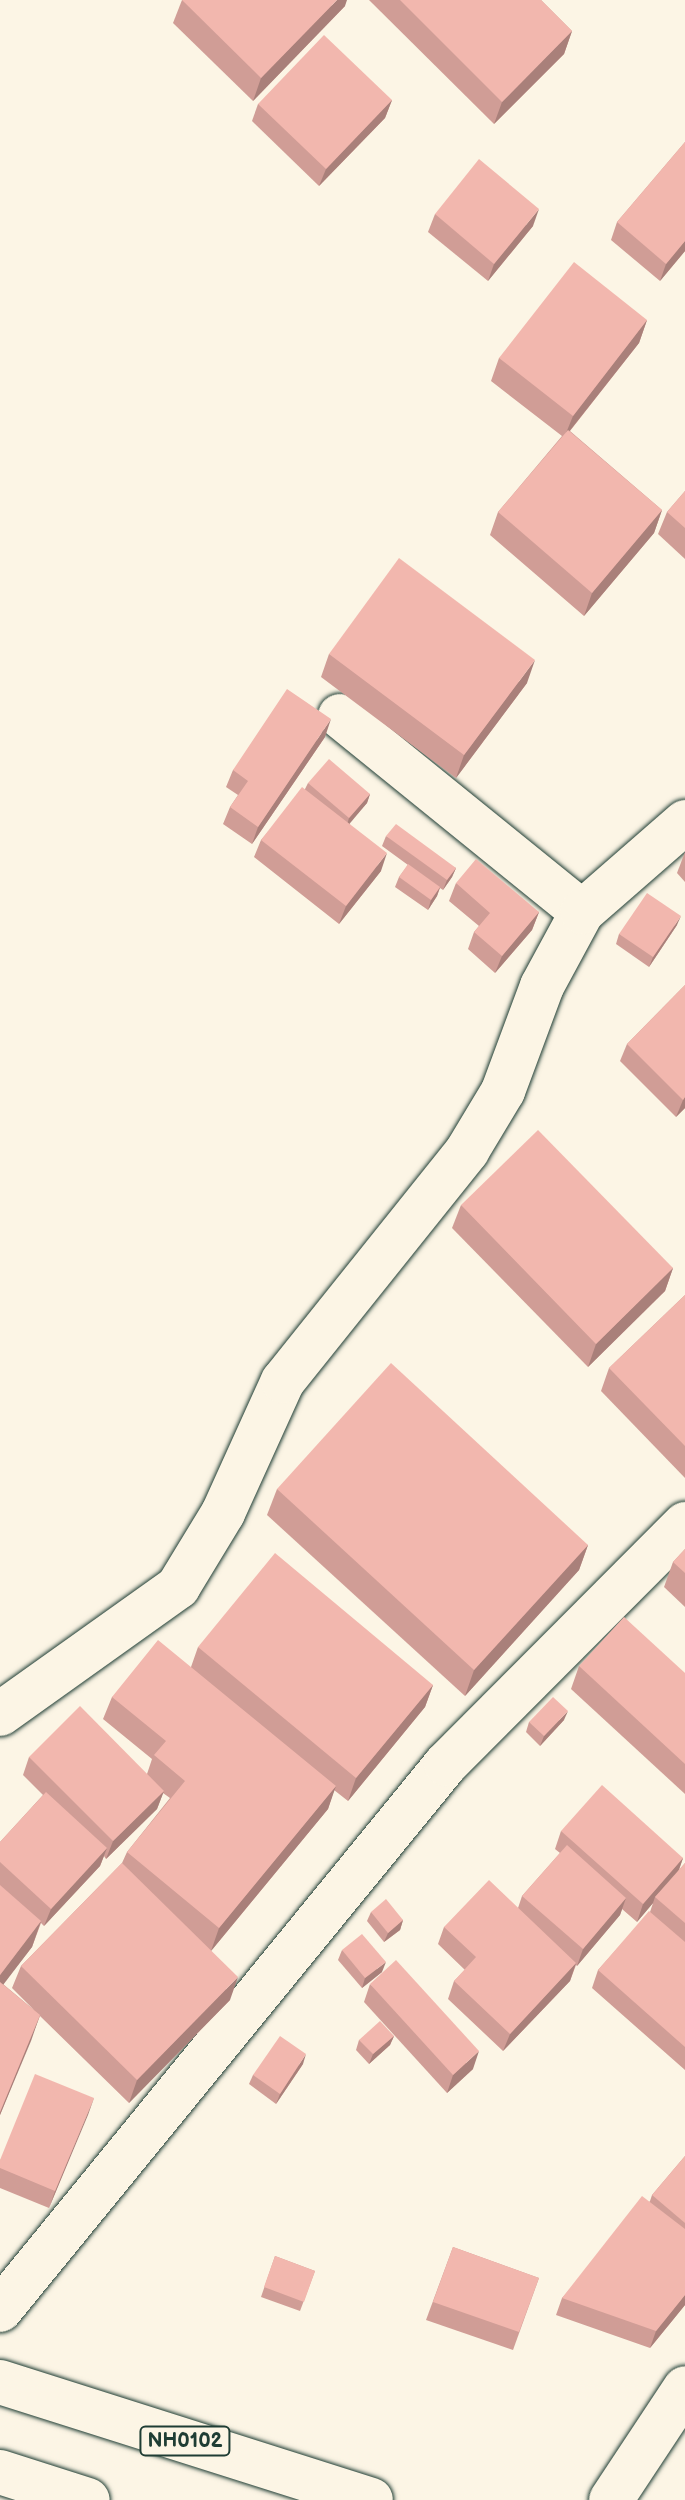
<!DOCTYPE html>
<style>
body{margin:0}
#map{position:relative;width:685px;height:2500px;overflow:hidden;background:#fcf5e5;font-family:"Balsamiq Sans",sans-serif}
div>[style]{position:absolute}
.roads{filter:drop-shadow(0 0 2px #1f3d34) drop-shadow(0 0 2px #1f3d34)}
.minor>*{height:44px;margin:-22px;padding:0 22px;transform-origin:22px;border-radius:22px;background:#fcf5e5}
.trunk>*{height:44px;margin:-22px;padding:0 22px;transform-origin:22px;border-radius:22px;background:#fcf5e5}
.wall>*{inset:0;background:#d09d96}
.shaded-wall>*{inset:0;background:#a9807a}
.building>*{inset:0;background:#f2b7ae}
span{translate:-50% -50%;white-space:nowrap;text-align:center;line-height:1.15;-webkit-text-stroke:6px #fcf5e5;paint-order:stroke}
.shield-label span{padding:2px 6px;background:#fcf5e5;border:2px solid;border-radius:6px;-webkit-text-stroke-width:0}
.shield-label{font-size:20px;color:#1f3d34;font-weight:700}
</style>
<div id="map">
<div class="roads">
<div class="minor">
<div style="left:340px;top:716px;width:311px;rotate:39deg"></div>
<div style="left:0;top:1714px;width:219px;rotate:-35.5deg"></div>
<div style="left:178px;top:1587px;width:87px;rotate:-58.7deg"></div>
<div style="left:223px;top:1513px;width:145px;rotate:-65.6deg"></div>
<div style="left:283px;top:1381px;width:295px;rotate:-51.3deg"></div>
<div style="left:467px;top:1151px;width:70px;rotate:-59deg"></div>
<div style="left:503px;top:1091px;width:112px;rotate:-69.6deg"></div>
<div style="left:542px;top:986px;width:84px;rotate:-61.6deg"></div>
<div style="left:582px;top:912px;width:137px;rotate:-41.1deg"></div>
<div style="left:0;top:2310px;width:705px;rotate:-50.76deg"></div>
<div style="left:446px;top:1764px;width:339px;rotate:-45.1deg"></div>
<div style="left:611px;top:2500px;width:134px;rotate:-56.5deg"></div>
</div>
<div class="trunk">
<div style="left:0;top:2382px;width:389px;rotate:17.6deg"></div>
<div style="left:0;top:2472px;width:92px;rotate:17.7deg"></div>
</div>
</div>
<div class="wall">
<div style="clip-path:polygon(182px 0,345px 6px,253px 101px,173px 23px)"></div>
<div style="clip-path:polygon(369px 0,541px 0,572px 31px,564px 54px,494px 124px)"></div>
<div style="clip-path:polygon(392px 100px,385px 118px,319px 186px,252px 121px,258px 104px)"></div>
<div style="clip-path:polygon(685px 142px,685px 251px,660px 281px,611px 240px,617px 222px)"></div>
<div style="clip-path:polygon(435px 214px,533px 226px,488px 281px,428px 232px)"></div>
<div style="clip-path:polygon(647px 320px,639px 343px,570px 431px,662px 510px,654px 533px,584px 616px,490px 535px,498px 512px,562px 436px,491px 381px,499px 358px)"></div>
<div style="clip-path:polygon(685px 491px,685px 559px,658px 534px,667px 512px)"></div>
<div style="clip-path:polygon(329px 654px,527px 683px,456px 778px,321px 677px)"></div>
<div style="clip-path:polygon(325px 737px,252px 844px,223px 824px,230px 807px,238px 795px,226px 787px,233px 770px)"></div>
<div style="clip-path:polygon(308px 783px,370px 794px,367px 803px,349px 823px,381px 871px,339px 924px,254px 857px,261px 840px,305px 789px)"></div>
<div style="clip-path:polygon(386px 836px,456px 868px,452px 877px,443px 890px,440px 888px,437px 896px,428px 910px,395px 887px,399px 877px,408px 865px,382px 846px)"></div>
<div style="clip-path:polygon(685px 852px,685px 882px,677px 873px)"></div>
<div style="clip-path:polygon(456px 883px,539px 912px,532px 930px,495px 973px,468px 949px,474px 932px,479px 926px,449px 901px)"></div>
<div style="clip-path:polygon(677px 925px,649px 967px,616px 944px,619px 934px)"></div>
<div style="clip-path:polygon(685px 985px,685px 1108px,676px 1117px,620px 1061px,627px 1044px)"></div>
<div style="clip-path:polygon(461px 1205px,673px 1268px,665px 1291px,588px 1367px,452px 1228px)"></div>
<div style="clip-path:polygon(685px 1295px,685px 1478px,601px 1391px,609px 1368px)"></div>
<div style="clip-path:polygon(277px 1489px,588px 1545px,579px 1570px,465px 1696px,267px 1515px)"></div>
<div style="clip-path:polygon(685px 1549px,685px 1607px,664px 1587px,673px 1562px)"></div>
<div style="clip-path:polygon(evenodd,198px 1647px,433px 1685px,425px 1707px,348px 1801px,334px 1790px,328px 1809px,211px 1951px,230px 2000px,129px 2103px,40px 2016px,0 2115px,0 1842px,43px 1795px,23px 1775px,29px 1757px,147px 1774px,152px 1759px,103px 1719px,112px 1697px,191px 1667px,198px 1647px,163px 1793px,170px 1798px,127px 1852px,122px 1863px,21px 1966px,12px 1988px,34px 2010px,3px 1984px,32px 1947px,41px 1923px,44px 1926px,100px 1866px,104px 1856px,106px 1859px,157px 1809px,163px 1793px)"></div>
<div style="clip-path:polygon(579px 1666px,685px 1673px,685px 1794px,571px 1689px)"></div>
<div style="clip-path:polygon(564px 1720px,540px 1746px,526px 1732px,529px 1722px)"></div>
<div style="clip-path:polygon(561px 1831px,683px 1858px,679px 1870px,685px 1863px,685px 2070px,592px 1988px,598px 1970px,650px 1912px,653px 1903px,637px 1922px,622px 1909px,620px 1915px,577px 1966px,576px 1965px,570px 1981px,503px 2051px,448px 1999px,454px 1981px,465px 1970px,438px 1944px,444px 1927px,518px 1908px,522px 1896px,560px 1853px,555px 1849px)"></div>
<div style="clip-path:polygon(371px 1912px,403px 1920px,400px 1930px,384px 1942px,367px 1921px)"></div>
<div style="clip-path:polygon(342px 1950px,382px 1972px,362px 1988px,338px 1960px)"></div>
<div style="clip-path:polygon(370px 1984px,473px 2069px,447px 2093px,364px 2002px)"></div>
<div style="clip-path:polygon(394px 2036px,390px 2045px,369px 2064px,356px 2050px,359px 2040px)"></div>
<div style="clip-path:polygon(303px 2064px,276px 2104px,249px 2084px,253px 2075px)"></div>
<div style="clip-path:polygon(94px 2098px,49px 2208px,0 2188px,0 2160px)"></div>
<div style="clip-path:polygon(685px 2156px,685px 2305px,650px 2348px,556px 2315px,562px 2298px,650px 2201px,652px 2195px)"></div>
<div style="clip-path:polygon(453px 2247px,539px 2278px,513px 2350px,426px 2320px)"></div>
<div style="clip-path:polygon(275px 2256px,315px 2271px,300px 2311px,261px 2297px)"></div>
</div>
<div class="shaded-wall">
<div style="clip-path:polygon(337px 0,347px 0,345px 6px,253px 101px,261px 78px)"></div>
<div style="clip-path:polygon(572px 31px,564px 54px,494px 124px,502px 102px)"></div>
<div style="clip-path:polygon(392px 100px,385px 118px,319px 186px,326px 169px)"></div>
<div style="clip-path:polygon(539px 209px,533px 226px,488px 281px,494px 264px)"></div>
<div style="clip-path:polygon(685px 241px,685px 251px,660px 281px,666px 264px)"></div>
<div style="clip-path:polygon(647px 320px,639px 343px,564px 438px,573px 416px)"></div>
<div style="clip-path:polygon(662px 510px,654px 533px,584px 616px,592px 593px)"></div>
<div style="clip-path:polygon(535px 660px,527px 683px,456px 778px,464px 755px)"></div>
<div style="clip-path:polygon(331px 719px,325px 737px,252px 844px,258px 827px)"></div>
<div style="clip-path:polygon(370px 794px,367px 803px,346px 828px,349px 818px)"></div>
<div style="clip-path:polygon(387px 853px,381px 871px,339px 924px,346px 906px)"></div>
<div style="clip-path:polygon(456px 868px,452px 877px,443px 890px,447px 880px)"></div>
<div style="clip-path:polygon(440px 887px,437px 896px,428px 910px,431px 900px)"></div>
<div style="clip-path:polygon(539px 912px,532px 930px,495px 973px,502px 956px)"></div>
<div style="clip-path:polygon(681px 916px,677px 925px,649px 967px,653px 957px)"></div>
<div style="clip-path:polygon(685px 1097px,685px 1108px,676px 1117px,683px 1100px)"></div>
<div style="clip-path:polygon(673px 1268px,665px 1291px,588px 1367px,596px 1344px)"></div>
<div style="clip-path:polygon(588px 1545px,579px 1570px,465px 1696px,474px 1670px)"></div>
<div style="clip-path:polygon(433px 1685px,425px 1707px,348px 1801px,356px 1778px)"></div>
<div style="clip-path:polygon(568px 1711px,564px 1720px,540px 1746px,544px 1736px)"></div>
<div style="clip-path:polygon(336px 1786px,328px 1809px,211px 1951px,219px 1928px)"></div>
<div style="clip-path:polygon(164px 1791px,157px 1809px,106px 1859px,113px 1841px)"></div>
<div style="clip-path:polygon(107px 1848px,100px 1866px,44px 1926px,51px 1909px)"></div>
<div style="clip-path:polygon(683px 1858px,677px 1875px,655px 1897px,653px 1903px,637px 1922px,643px 1904px)"></div>
<div style="clip-path:polygon(626px 1898px,620px 1915px,577px 1966px,583px 1949px)"></div>
<div style="clip-path:polygon(403px 1920px,400px 1930px,384px 1942px,388px 1933px)"></div>
<div style="clip-path:polygon(41px 1921px,32px 1947px,0 1989px,0 1975px)"></div>
<div style="clip-path:polygon(386px 1962px,382px 1972px,362px 1988px,365px 1978px)"></div>
<div style="clip-path:polygon(576px 1963px,570px 1981px,503px 2051px,510px 2034px)"></div>
<div style="clip-path:polygon(238px 1977px,230px 2000px,129px 2103px,137px 2080px)"></div>
<div style="clip-path:polygon(40px 2015px,31px 2041px,0 2115px,0 2112px)"></div>
<div style="clip-path:polygon(394px 2036px,390px 2045px,369px 2064px,373px 2054px)"></div>
<div style="clip-path:polygon(479px 2051px,473px 2069px,447px 2093px,453px 2075px)"></div>
<div style="clip-path:polygon(306px 2054px,303px 2064px,276px 2104px,280px 2094px)"></div>
<div style="clip-path:polygon(94px 2098px,88px 2115px,49px 2208px,55px 2191px)"></div>
<div style="clip-path:polygon(685px 2295px,685px 2305px,650px 2348px,656px 2331px)"></div>
</div>
<div class="building">
<div style="clip-path:polygon(182px 0,337px 0,261px 78px)"></div>
<div style="clip-path:polygon(400px 0,541px 0,572px 31px,502px 102px)"></div>
<div style="clip-path:polygon(324px 35px,392px 100px,326px 169px,258px 104px)"></div>
<div style="clip-path:polygon(685px 142px,685px 241px,666px 264px,617px 222px)"></div>
<div style="clip-path:polygon(479px 159px,539px 209px,494px 264px,435px 214px)"></div>
<div style="clip-path:polygon(574px 262px,647px 320px,573px 416px,499px 358px)"></div>
<div style="clip-path:polygon(568px 430px,662px 510px,592px 593px,498px 512px)"></div>
<div style="clip-path:polygon(685px 491px,685px 528px,667px 512px)"></div>
<div style="clip-path:polygon(399px 558px,535px 660px,464px 755px,329px 654px)"></div>
<div style="clip-path:polygon(287px 689px,331px 719px,258px 827px,230px 807px,248px 781px,233px 770px)"></div>
<div style="clip-path:polygon(329px 759px,370px 794px,349px 818px,308px 783px)"></div>
<div style="clip-path:polygon(302px 787px,387px 853px,346px 906px,261px 840px)"></div>
<div style="clip-path:polygon(396px 824px,456px 868px,447px 880px,386px 836px)"></div>
<div style="clip-path:polygon(476px 859px,539px 912px,502px 956px,474px 932px,490px 913px,456px 883px)"></div>
<div style="clip-path:polygon(408px 864px,440px 887px,431px 900px,399px 877px)"></div>
<div style="clip-path:polygon(647px 893px,681px 916px,653px 957px,619px 934px)"></div>
<div style="clip-path:polygon(685px 985px,685px 1097px,683px 1100px,627px 1044px)"></div>
<div style="clip-path:polygon(538px 1130px,673px 1268px,596px 1344px,461px 1205px)"></div>
<div style="clip-path:polygon(685px 1295px,685px 1446px,609px 1368px)"></div>
<div style="clip-path:polygon(391px 1363px,588px 1545px,474px 1670px,277px 1489px)"></div>
<div style="clip-path:polygon(685px 1549px,685px 1573px,673px 1562px)"></div>
<div style="clip-path:polygon(275px 1553px,433px 1685px,356px 1778px,198px 1647px)"></div>
<div style="clip-path:polygon(624px 1617px,685px 1673px,685px 1764px,579px 1666px)"></div>
<div style="clip-path:polygon(158px 1640px,336px 1786px,219px 1928px,127px 1852px,185px 1781px,154px 1755px,166px 1741px,112px 1697px)"></div>
<div style="clip-path:polygon(553px 1697px,568px 1711px,544px 1736px,529px 1722px)"></div>
<div style="clip-path:polygon(80px 1706px,164px 1791px,113px 1841px,29px 1757px)"></div>
<div style="clip-path:polygon(602px 1785px,683px 1858px,643px 1904px,561px 1831px)"></div>
<div style="clip-path:polygon(46px 1792px,107px 1848px,51px 1909px,0 1862px,0 1842px)"></div>
<div style="clip-path:polygon(567px 1845px,626px 1898px,583px 1949px,522px 1896px)"></div>
<div style="clip-path:polygon(122px 1863px,238px 1977px,137px 2080px,21px 1966px)"></div>
<div style="clip-path:polygon(685px 1863px,685px 1923px,655px 1897px)"></div>
<div style="clip-path:polygon(489px 1880px,576px 1963px,510px 2034px,454px 1981px,476px 1957px,444px 1927px)"></div>
<div style="clip-path:polygon(0 1885px,41px 1921px,0 1975px)"></div>
<div style="clip-path:polygon(386px 1899px,403px 1920px,388px 1933px,371px 1912px)"></div>
<div style="clip-path:polygon(649px 1911px,685px 1942px,685px 2047px,598px 1970px)"></div>
<div style="clip-path:polygon(362px 1934px,386px 1962px,365px 1978px,342px 1950px)"></div>
<div style="clip-path:polygon(396px 1960px,479px 2051px,453px 2075px,370px 1984px)"></div>
<div style="clip-path:polygon(0 1982px,40px 2015px,0 2112px)"></div>
<div style="clip-path:polygon(380px 2021px,394px 2036px,373px 2054px,359px 2040px)"></div>
<div style="clip-path:polygon(280px 2036px,306px 2054px,280px 2094px,253px 2075px)"></div>
<div style="clip-path:polygon(35px 2074px,94px 2098px,55px 2191px,0 2168px,0 2160px)"></div>
<div style="clip-path:polygon(685px 2156px,685px 2223px,652px 2195px)"></div>
<div style="clip-path:polygon(642px 2196px,685px 2229px,685px 2295px,656px 2331px,562px 2298px)"></div>
<div style="clip-path:polygon(453px 2247px,539px 2278px,519px 2332px,433px 2302px)"></div>
<div style="clip-path:polygon(275px 2256px,315px 2271px,304px 2302px,264px 2287px)"></div>
</div>
<div class="shield-label">
<span style="left:185px;top:2441px">NH0102</span>
</div>
</div>
